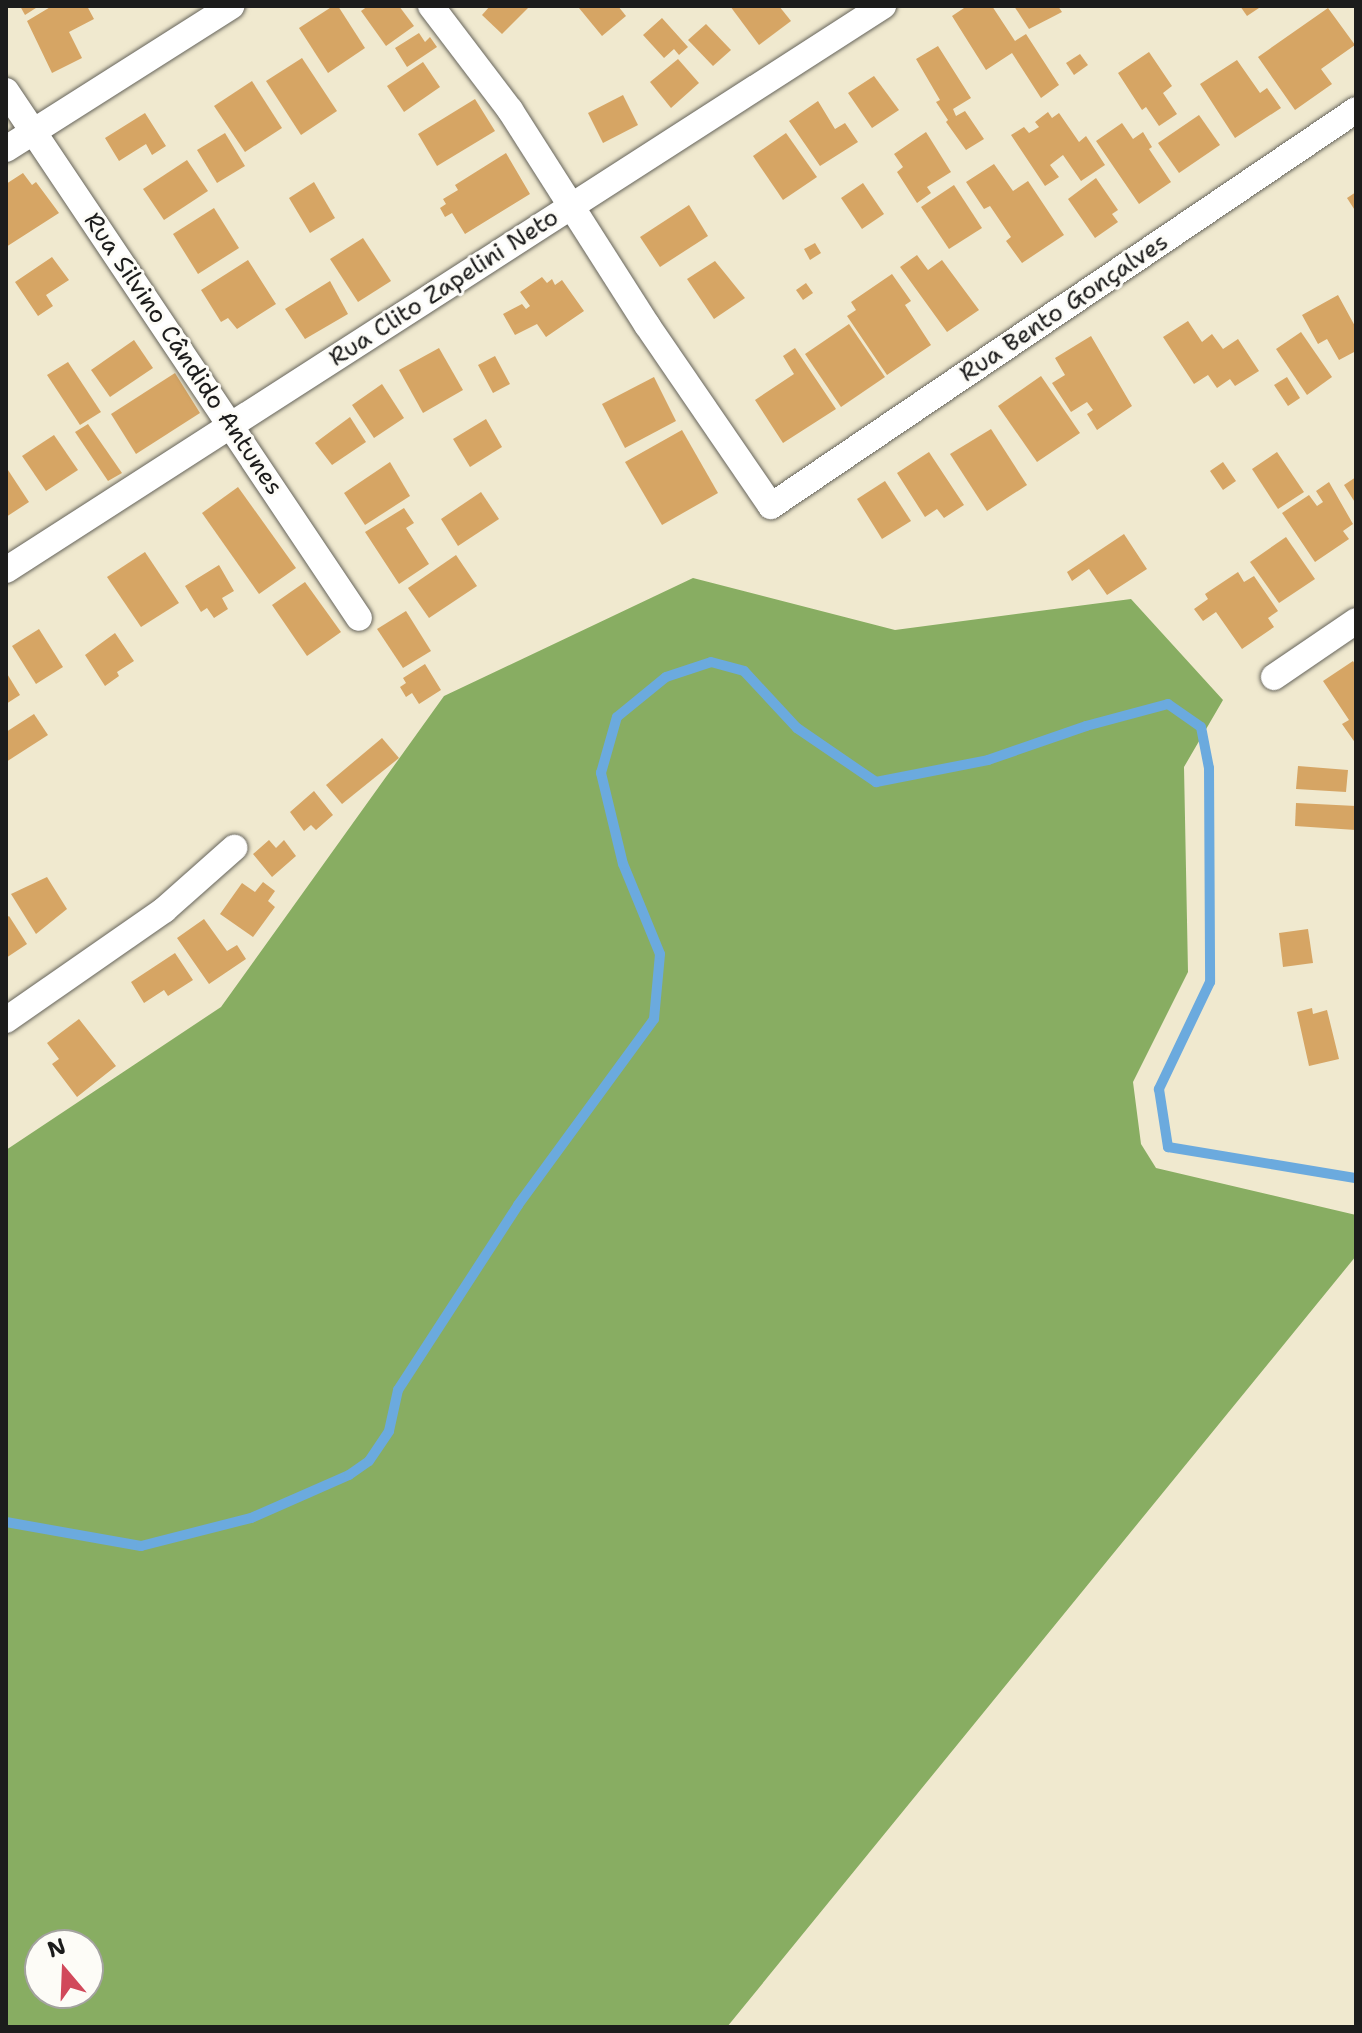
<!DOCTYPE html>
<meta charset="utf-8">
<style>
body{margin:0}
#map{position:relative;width:1362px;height:2033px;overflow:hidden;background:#f0e9cf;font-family:"Shantell Sans",sans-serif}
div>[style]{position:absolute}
.forest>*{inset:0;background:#88ad62}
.stream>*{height:10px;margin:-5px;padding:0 5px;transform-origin:5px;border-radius:5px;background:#6baade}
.building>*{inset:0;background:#d6a564}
.roads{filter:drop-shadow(0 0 2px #66645b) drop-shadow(0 0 2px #66645b)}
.street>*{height:26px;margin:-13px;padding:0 13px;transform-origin:13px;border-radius:13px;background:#fff}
span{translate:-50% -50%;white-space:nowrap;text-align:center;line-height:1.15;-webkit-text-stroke:6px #fdfcf7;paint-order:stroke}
.street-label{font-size:24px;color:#1c1c1c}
.frame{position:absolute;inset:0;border:8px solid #1c1c1c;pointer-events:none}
.north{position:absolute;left:24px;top:1929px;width:80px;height:80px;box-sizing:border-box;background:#fdfcf7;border:2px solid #a3a29f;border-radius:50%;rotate:341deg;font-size:22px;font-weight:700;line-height:32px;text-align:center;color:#1c1c1c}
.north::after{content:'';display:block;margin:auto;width:28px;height:36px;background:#d1495b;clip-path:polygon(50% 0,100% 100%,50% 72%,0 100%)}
</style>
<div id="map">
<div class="forest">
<div style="clip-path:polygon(evenodd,693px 578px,895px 630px,1131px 599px,1223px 700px,1184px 767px,1188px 972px,1133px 1082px,1141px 1144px,1156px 1168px,1356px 1215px,1356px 1256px,727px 2027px,6px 2027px,6px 1150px,221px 1007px,444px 696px,693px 578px,40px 1945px,88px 1945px,88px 1993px,40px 1993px,40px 1945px)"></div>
</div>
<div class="stream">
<div style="left:6px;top:1522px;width:137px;rotate:10.1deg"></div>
<div style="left:141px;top:1546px;width:114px;rotate:-14.3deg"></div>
<div style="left:251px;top:1518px;width:107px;rotate:-23.7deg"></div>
<div style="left:349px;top:1475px;width:24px;rotate:-35deg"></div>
<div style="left:369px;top:1461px;width:36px;rotate:-56deg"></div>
<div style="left:389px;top:1431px;width:42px;rotate:-77.6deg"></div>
<div style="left:398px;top:1390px;width:221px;rotate:-57deg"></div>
<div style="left:518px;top:1205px;width:230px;rotate:-53.8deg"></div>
<div style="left:654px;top:1019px;width:65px;rotate:-84.7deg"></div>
<div style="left:660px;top:954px;width:97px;rotate:-112.3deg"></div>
<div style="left:623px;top:864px;width:94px;rotate:-103.6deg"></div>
<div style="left:601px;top:773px;width:58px;rotate:-74.1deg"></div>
<div style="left:617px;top:717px;width:63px;rotate:-39.2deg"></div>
<div style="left:666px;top:677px;width:47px;rotate:-18.4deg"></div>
<div style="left:711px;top:662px;width:34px;rotate:15deg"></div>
<div style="left:744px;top:671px;width:78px;rotate:47.1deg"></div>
<div style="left:797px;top:728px;width:96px;rotate:34.4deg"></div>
<div style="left:876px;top:782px;width:114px;rotate:-11.1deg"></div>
<div style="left:988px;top:760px;width:104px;rotate:-19.1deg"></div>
<div style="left:1086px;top:726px;width:85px;rotate:-15deg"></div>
<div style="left:1168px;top:704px;width:40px;rotate:34.9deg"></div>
<div style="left:1201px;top:727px;width:42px;rotate:79deg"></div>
<div style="left:1209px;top:768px;width:214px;rotate:89.7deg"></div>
<div style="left:1210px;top:982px;width:119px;rotate:115.5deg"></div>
<div style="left:1159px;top:1089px;width:59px;rotate:81.2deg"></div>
<div style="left:1168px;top:1147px;width:191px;rotate:9.4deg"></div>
</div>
<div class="building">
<div style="clip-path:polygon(20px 6px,39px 6px,25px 15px)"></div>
<div style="clip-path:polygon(52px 6px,87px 6px,94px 19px,69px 32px,82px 58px,52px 73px,27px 21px)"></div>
<div style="clip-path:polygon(333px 6px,338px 6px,365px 48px,328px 73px,299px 28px)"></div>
<div style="clip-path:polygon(368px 6px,399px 6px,414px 26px,386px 46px,361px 11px)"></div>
<div style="clip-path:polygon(490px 6px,530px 6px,502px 34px,482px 15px)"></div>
<div style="clip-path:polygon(582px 6px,618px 6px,626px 16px,602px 36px,579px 8px)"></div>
<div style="clip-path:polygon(730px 6px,779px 6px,791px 21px,759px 45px)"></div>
<div style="clip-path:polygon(967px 6px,992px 6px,1015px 41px,1026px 34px,1059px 85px,1041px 98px,1012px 53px,986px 70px,952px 16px)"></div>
<div style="clip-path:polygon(1014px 6px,1058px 6px,1062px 12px,1029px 29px)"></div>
<div style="clip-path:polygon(1240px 6px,1262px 6px,1247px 16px)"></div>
<div style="clip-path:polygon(1328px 8px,1355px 45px,1321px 69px,1332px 84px,1295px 110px,1258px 57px)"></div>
<div style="clip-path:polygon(662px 18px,688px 47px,679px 55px,674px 49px,664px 58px,643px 35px)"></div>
<div style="clip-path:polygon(706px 24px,731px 50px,713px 66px,688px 40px)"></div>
<div style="clip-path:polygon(419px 33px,425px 42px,430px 37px,437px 47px,407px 67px,395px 48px)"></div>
<div style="clip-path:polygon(938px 46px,971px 98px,953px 109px,956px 116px,965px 111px,984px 139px,966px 150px,946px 122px,948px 120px,936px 102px,940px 100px,916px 59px)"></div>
<div style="clip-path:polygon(1149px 52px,1172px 86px,1163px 93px,1177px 114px,1159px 126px,1146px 107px,1142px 110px,1118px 73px)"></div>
<div style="clip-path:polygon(1080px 54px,1088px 65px,1074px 75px,1066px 63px)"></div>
<div style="clip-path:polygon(302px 58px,337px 111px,301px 135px,266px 81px)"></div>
<div style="clip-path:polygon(678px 59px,699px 83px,671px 108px,650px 82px)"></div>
<div style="clip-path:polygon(1237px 60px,1260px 93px,1267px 88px,1281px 108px,1235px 138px,1200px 84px)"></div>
<div style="clip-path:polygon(423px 62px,440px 87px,404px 112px,387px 86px)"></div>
<div style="clip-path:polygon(874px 76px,899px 110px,872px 128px,848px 93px)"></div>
<div style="clip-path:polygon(252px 81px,282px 128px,245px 152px,214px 106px)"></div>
<div style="clip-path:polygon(623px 95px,638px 125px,603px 143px,588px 113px)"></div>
<div style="clip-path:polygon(475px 99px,495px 131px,437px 166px,418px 134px)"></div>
<div style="clip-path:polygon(818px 101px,835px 129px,845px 123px,858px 142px,820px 166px,789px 121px)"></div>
<div style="clip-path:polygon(1048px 112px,1052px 118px,1059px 113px,1079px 142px,1086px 136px,1105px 165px,1081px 181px,1063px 155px,1050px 165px,1059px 177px,1045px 186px,1011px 135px,1024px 127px,1029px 133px,1039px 127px,1035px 122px)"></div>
<div style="clip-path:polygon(145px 113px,166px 146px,152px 155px,146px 144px,119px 161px,105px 138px)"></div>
<div style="clip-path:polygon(1199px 115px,1220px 145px,1179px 173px,1158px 143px)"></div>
<div style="clip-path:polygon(1122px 123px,1133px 139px,1143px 132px,1152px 147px,1149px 149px,1171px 182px,1139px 204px,1096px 141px)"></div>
<div style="clip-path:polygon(926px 132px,951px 172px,927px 187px,931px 193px,917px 203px,897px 172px,903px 167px,894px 154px)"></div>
<div style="clip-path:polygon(225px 133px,245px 166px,217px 183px,197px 150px)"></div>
<div style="clip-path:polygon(786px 133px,817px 177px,783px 200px,753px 156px)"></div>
<div style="clip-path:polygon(506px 153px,530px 194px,465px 234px,452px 213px,445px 217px,440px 208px,446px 204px,443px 199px,458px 190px,455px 185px)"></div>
<div style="clip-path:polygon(187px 160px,208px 191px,164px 220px,143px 189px)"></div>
<div style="clip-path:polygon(994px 164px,1013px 191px,1028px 181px,1064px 235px,1022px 263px,1006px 241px,1011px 237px,990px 206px,984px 209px,966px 182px)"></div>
<div style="clip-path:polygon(23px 173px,32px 185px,36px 182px,59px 213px,6px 247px,6px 184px)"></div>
<div style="clip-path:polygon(1096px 178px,1118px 210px,1112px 214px,1118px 222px,1095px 238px,1068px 199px)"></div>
<div style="clip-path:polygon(314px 182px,335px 218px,310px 233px,289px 198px)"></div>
<div style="clip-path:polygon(863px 183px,884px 214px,862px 229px,841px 198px)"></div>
<div style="clip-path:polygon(954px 185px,982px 228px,949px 249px,921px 207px)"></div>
<div style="clip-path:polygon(1356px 192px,1356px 212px,1347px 198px)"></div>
<div style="clip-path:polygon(689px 205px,708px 236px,660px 267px,640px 237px)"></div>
<div style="clip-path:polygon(214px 208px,239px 248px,198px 274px,173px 234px)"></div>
<div style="clip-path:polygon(363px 238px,391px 281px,358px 302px,330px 259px)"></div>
<div style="clip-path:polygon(815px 243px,821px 253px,810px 260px,804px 249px)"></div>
<div style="clip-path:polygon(917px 255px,928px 270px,942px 260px,979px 310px,947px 332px,900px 267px)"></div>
<div style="clip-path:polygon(52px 257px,69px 280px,46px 295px,53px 306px,38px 316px,15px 282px)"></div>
<div style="clip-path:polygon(248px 260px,276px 304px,237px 329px,228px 318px,221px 322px,201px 290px)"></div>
<div style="clip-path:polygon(715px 261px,745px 298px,714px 319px,687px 279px)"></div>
<div style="clip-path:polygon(892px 274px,911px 301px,905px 305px,931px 345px,887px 375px,847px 316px,856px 310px,851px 302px)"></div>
<div style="clip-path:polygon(542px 277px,547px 283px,552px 279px,555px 285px,562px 280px,584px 311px,546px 337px,537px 324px,515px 335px,503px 314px,522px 304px,526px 309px,530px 306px,520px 292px)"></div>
<div style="clip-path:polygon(330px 281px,348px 314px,305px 339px,285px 309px)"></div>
<div style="clip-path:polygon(806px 283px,813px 293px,803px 300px,796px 290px)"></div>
<div style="clip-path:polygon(1338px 295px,1356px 328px,1356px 351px,1339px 360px,1327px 339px,1318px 344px,1302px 315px)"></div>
<div style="clip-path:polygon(1188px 321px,1202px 342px,1212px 334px,1223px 349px,1238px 339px,1259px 371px,1235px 386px,1230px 379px,1217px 388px,1208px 375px,1194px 384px,1163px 337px)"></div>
<div style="clip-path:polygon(849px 324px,885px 377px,841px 407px,805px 354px)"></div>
<div style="clip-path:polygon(1301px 332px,1332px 377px,1307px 395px,1276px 349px)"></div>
<div style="clip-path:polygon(1091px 336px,1132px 406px,1097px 430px,1087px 414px,1093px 410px,1087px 402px,1071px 412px,1052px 383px,1065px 375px,1055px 358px)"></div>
<div style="clip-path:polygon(134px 340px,153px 368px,110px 397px,91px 370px)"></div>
<div style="clip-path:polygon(439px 348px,463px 390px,423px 413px,399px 370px)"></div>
<div style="clip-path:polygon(795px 348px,836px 409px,783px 443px,755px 400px,794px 374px,783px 356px)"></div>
<div style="clip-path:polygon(495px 356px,510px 384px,493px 393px,478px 365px)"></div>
<div style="clip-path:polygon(68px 362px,101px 412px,80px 425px,47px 375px)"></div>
<div style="clip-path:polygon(175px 373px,200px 413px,136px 454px,111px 414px)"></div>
<div style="clip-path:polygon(1041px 376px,1080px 433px,1037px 462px,998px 406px)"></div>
<div style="clip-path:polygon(654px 377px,676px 421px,625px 448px,602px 404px)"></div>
<div style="clip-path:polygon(1287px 377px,1300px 398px,1288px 406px,1274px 385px)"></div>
<div style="clip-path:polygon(382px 384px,404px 418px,374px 438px,352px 405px)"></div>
<div style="clip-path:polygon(350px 417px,366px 442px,332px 465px,315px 443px)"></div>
<div style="clip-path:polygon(486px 419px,502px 447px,470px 467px,453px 439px)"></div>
<div style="clip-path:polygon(88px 424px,122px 473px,108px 481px,75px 432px)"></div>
<div style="clip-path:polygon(991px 429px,1027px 485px,987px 511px,950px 454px)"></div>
<div style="clip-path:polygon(682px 430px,718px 493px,662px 525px,625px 462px)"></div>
<div style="clip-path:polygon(54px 435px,78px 470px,46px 491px,22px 456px)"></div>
<div style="clip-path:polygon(929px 452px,964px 505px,944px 518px,937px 509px,925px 517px,897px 473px)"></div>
<div style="clip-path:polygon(1277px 452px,1304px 492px,1278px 509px,1252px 469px)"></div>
<div style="clip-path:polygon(390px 462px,410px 496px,365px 525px,344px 493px)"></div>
<div style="clip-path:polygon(1223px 462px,1236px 481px,1223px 490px,1210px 471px)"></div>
<div style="clip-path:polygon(6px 467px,29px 502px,6px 517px)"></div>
<div style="clip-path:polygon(1356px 477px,1356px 504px,1344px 485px)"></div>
<div style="clip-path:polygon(885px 481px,911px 521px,882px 539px,857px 499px)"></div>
<div style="clip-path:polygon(1329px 482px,1353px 524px,1343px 531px,1349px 539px,1315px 562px,1282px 513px,1309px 495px,1317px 506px,1323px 502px,1316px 491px)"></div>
<div style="clip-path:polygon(238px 487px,296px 568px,259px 594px,202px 513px)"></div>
<div style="clip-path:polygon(481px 492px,499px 519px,458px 546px,441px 519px)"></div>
<div style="clip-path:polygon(404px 508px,414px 523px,406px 528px,429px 564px,399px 584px,365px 532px)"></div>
<div style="clip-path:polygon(1124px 534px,1147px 569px,1107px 595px,1089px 569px,1072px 581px,1067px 572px)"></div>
<div style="clip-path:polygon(1286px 537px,1315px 579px,1279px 603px,1250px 562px)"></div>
<div style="clip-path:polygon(145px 552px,179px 603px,141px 627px,107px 577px)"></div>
<div style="clip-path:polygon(456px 555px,477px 586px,429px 618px,408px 588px)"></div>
<div style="clip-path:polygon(219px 565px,234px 591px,222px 598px,228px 609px,214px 618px,207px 608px,201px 612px,185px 586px)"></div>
<div style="clip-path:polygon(1238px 572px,1244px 582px,1254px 576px,1278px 611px,1268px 618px,1274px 627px,1242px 649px,1216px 612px,1203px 621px,1194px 609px,1208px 599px,1205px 594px)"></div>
<div style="clip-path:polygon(305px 582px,341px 632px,307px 656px,272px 605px)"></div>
<div style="clip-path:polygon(406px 611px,431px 651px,403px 668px,377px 629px)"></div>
<div style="clip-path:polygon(39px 629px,63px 667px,36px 684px,12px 646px)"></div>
<div style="clip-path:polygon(115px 633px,134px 661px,117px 672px,119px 676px,105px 686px,85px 655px)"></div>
<div style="clip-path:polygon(1353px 661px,1356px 666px,1356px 744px,1342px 724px,1349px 720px,1323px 681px)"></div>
<div style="clip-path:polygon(425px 664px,441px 690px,419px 704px,412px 693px,406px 697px,400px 687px,406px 683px,403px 678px)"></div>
<div style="clip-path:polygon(6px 672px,20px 695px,6px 704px)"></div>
<div style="clip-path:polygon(34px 714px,48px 735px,6px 762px,6px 732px)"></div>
<div style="clip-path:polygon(382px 738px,399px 758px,342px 804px,326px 785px)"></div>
<div style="clip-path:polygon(1298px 766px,1348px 770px,1346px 792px,1296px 789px)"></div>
<div style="clip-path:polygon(314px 791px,333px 815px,316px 830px,311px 825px,304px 831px,290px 812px)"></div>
<div style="clip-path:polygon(1296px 803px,1356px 806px,1356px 830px,1295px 826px)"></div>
<div style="clip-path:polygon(269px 840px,276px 848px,284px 840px,296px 856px,272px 877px,253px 854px)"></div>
<div style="clip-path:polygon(47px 877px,67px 909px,36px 934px,11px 894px)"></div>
<div style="clip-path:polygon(263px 882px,275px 891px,268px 901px,275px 907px,253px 937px,220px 914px,242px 883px,255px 892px)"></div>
<div style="clip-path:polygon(9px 916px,27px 944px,6px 958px,6px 918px)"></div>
<div style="clip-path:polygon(204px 919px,227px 951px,237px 945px,246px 959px,209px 984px,177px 938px)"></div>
<div style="clip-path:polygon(1308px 929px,1313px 963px,1283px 967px,1279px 933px)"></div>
<div style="clip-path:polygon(175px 953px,193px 980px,168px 996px,164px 990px,144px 1003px,131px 982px)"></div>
<div style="clip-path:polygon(1312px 1008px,1313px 1014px,1327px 1010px,1339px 1059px,1309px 1066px,1297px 1012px)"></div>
<div style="clip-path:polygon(79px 1019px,116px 1066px,77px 1097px,52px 1064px,59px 1059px,47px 1043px)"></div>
</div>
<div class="roads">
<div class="street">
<div style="left:431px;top:6px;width:131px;rotate:52.8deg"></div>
<div style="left:510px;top:110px;width:255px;rotate:57.5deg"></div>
<div style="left:647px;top:325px;width:219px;rotate:55.6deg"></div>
<div style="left:771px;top:506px;width:706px;rotate:-34.09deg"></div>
<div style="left:6px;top:91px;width:634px;rotate:56.18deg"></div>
<div style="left:6px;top:149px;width:267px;rotate:-32.4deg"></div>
<div style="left:6px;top:570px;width:1043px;rotate:-32.75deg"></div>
<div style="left:1274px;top:677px;width:99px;rotate:-34.3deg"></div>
<div style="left:6px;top:1020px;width:193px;rotate:-34.8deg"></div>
<div style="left:164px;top:910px;width:94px;rotate:-41.5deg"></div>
</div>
</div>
<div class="street-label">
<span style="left:444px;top:288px;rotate:-33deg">Rua Clito Zapelini Neto</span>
<span style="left:1064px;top:308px;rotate:-34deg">Rua Bento Gonçalves</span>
<span style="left:183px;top:354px;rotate:56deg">Rua Silvino Cândido Antunes</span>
</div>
<div class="frame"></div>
<div class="north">N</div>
</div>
